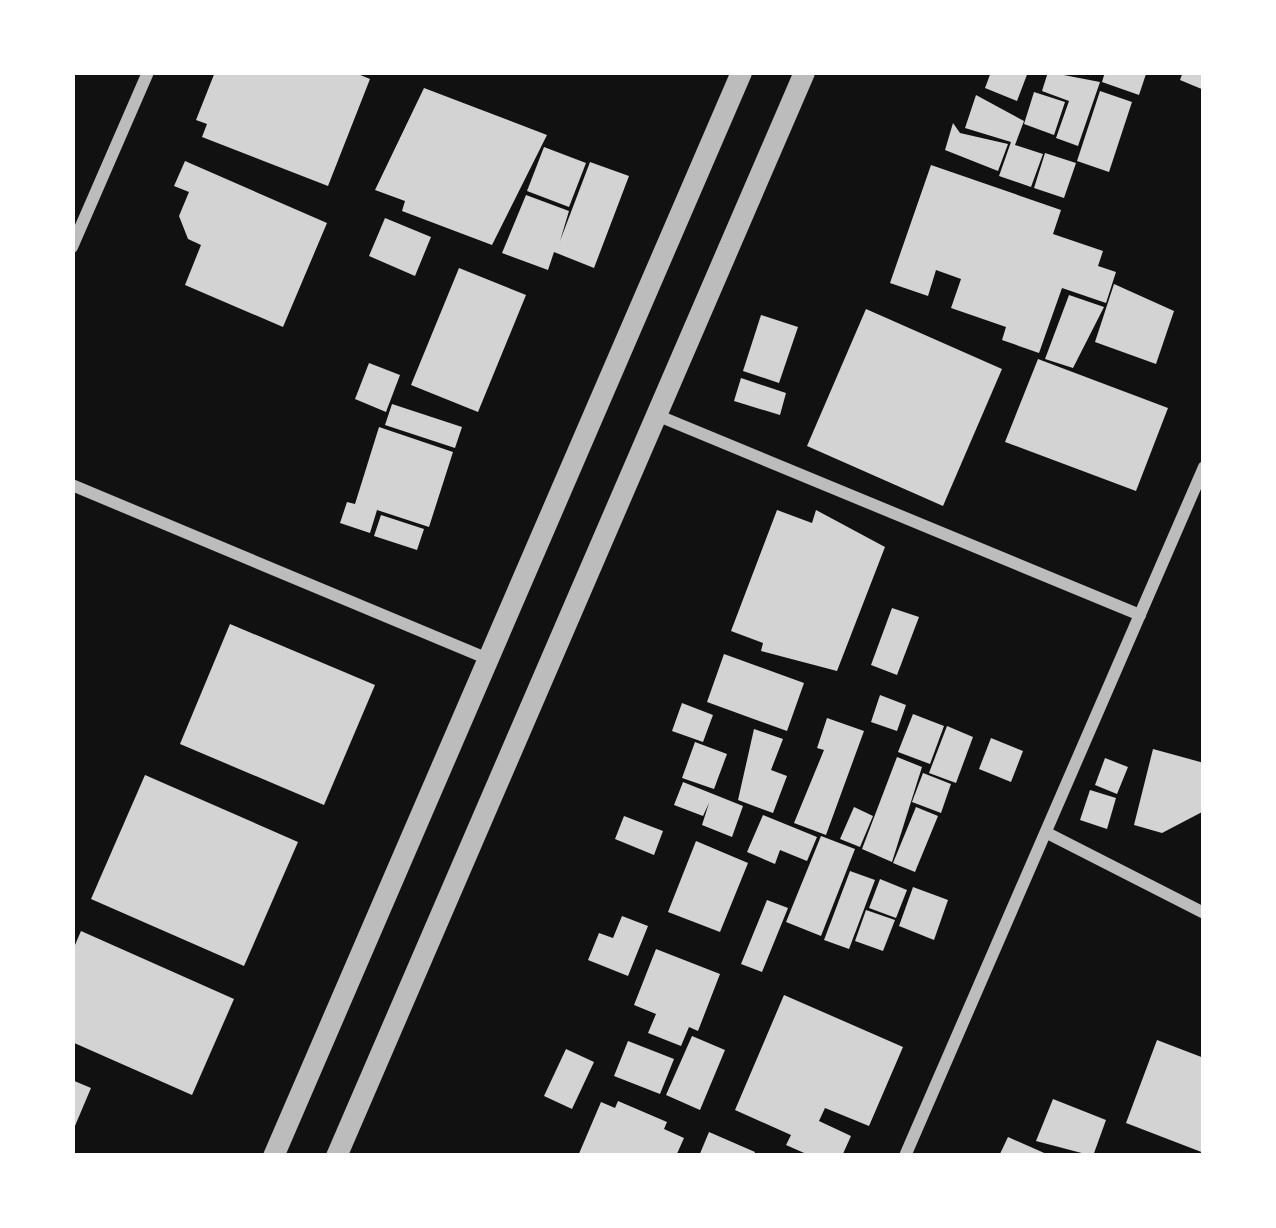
<!DOCTYPE html>
<style>
body{margin:0}
#map{position:relative;width:1276px;height:1228px;overflow:hidden;background:#111;font-family:"Public Sans",sans-serif}
div>[style]{position:absolute}
.building>*{inset:0;background:#d3d3d3}
.minor>*{height:12px;margin:-6px;padding:0 6px;transform-origin:6px;border-radius:6px;background:#bcbcbc}
.tertiary>*{height:21px;margin:-10.5px;padding:0 10.5px;transform-origin:10.5px;border-radius:10.5px;background:#bcbcbc}
span{translate:-50% -50%;white-space:nowrap;text-align:center;line-height:1.15;-webkit-text-stroke:9px #fff;paint-order:stroke}
.frame{position:absolute;inset:0;border:75px solid #fff;pointer-events:none}
</style>
<div id="map">
<div class="building">
<div style="clip-path:polygon(215px 72px,353px 72px,370px 79px,328px 186px,202px 137px,207px 124px,196px 120px)"></div>
<div style="clip-path:polygon(991px 72px,1028px 72px,1017px 101px,985px 88px)"></div>
<div style="clip-path:polygon(1048px 72px,1100px 82px,1078px 146px,1056px 138px,1069px 101px,1042px 91px)"></div>
<div style="clip-path:polygon(1105px 72px,1146px 74px,1139px 95px,1102px 82px)"></div>
<div style="clip-path:polygon(1183px 72px,1204px 72px,1204px 90px,1180px 80px)"></div>
<div style="clip-path:polygon(424px 88px,547px 135px,492px 245px,402px 211px,405px 201px,375px 190px)"></div>
<div style="clip-path:polygon(1100px 91px,1132px 102px,1109px 172px,1077px 161px)"></div>
<div style="clip-path:polygon(1034px 92px,1065px 102px,1054px 135px,1024px 124px)"></div>
<div style="clip-path:polygon(976px 95px,1024px 121px,1015px 145px,1043px 154px,1031px 187px,999px 176px,1011px 142px,965px 128px)"></div>
<div style="clip-path:polygon(953px 123px,960px 133px,1008px 144px,998px 171px,945px 150px)"></div>
<div style="clip-path:polygon(544px 147px,586px 163px,569px 207px,527px 191px)"></div>
<div style="clip-path:polygon(1045px 153px,1076px 163px,1064px 198px,1034px 188px)"></div>
<div style="clip-path:polygon(185px 161px,327px 223px,283px 327px,185px 285px,201px 245px,188px 239px,179px 216px,189px 192px,174px 186px)"></div>
<div style="clip-path:polygon(590px 162px,629px 176px,594px 268px,554px 252px,548px 270px,502px 253px,526px 195px,569px 211px,560px 241px)"></div>
<div style="clip-path:polygon(931px 165px,1061px 210px,1053px 234px,1103px 251px,1098px 266px,1116px 272px,1106px 303px,1062px 288px,1039px 353px,1002px 340px,1006px 327px,951px 308px,961px 279px,936px 270px,928px 296px,890px 283px)"></div>
<div style="clip-path:polygon(385px 218px,431px 237px,415px 276px,369px 256px)"></div>
<div style="clip-path:polygon(459px 268px,526px 295px,478px 412px,411px 385px)"></div>
<div style="clip-path:polygon(1114px 284px,1174px 311px,1156px 364px,1095px 342px)"></div>
<div style="clip-path:polygon(1069px 295px,1104px 307px,1073px 368px,1045px 359px)"></div>
<div style="clip-path:polygon(866px 309px,1002px 369px,943px 506px,807px 446px)"></div>
<div style="clip-path:polygon(761px 315px,798px 327px,779px 383px,743px 371px)"></div>
<div style="clip-path:polygon(1038px 359px,1168px 408px,1136px 491px,1005px 442px)"></div>
<div style="clip-path:polygon(369px 363px,400px 375px,386px 412px,355px 399px)"></div>
<div style="clip-path:polygon(741px 378px,786px 393px,780px 415px,734px 401px)"></div>
<div style="clip-path:polygon(392px 404px,462px 427px,455px 448px,385px 425px)"></div>
<div style="clip-path:polygon(379px 427px,453px 452px,429px 527px,377px 510px,370px 533px,340px 523px,347px 502px,355px 504px)"></div>
<div style="clip-path:polygon(777px 510px,812px 523px,816px 510px,885px 547px,837px 671px,761px 651px,763px 643px,731px 631px)"></div>
<div style="clip-path:polygon(381px 515px,424px 529px,417px 550px,374px 536px)"></div>
<div style="clip-path:polygon(892px 608px,919px 617px,897px 675px,871px 665px)"></div>
<div style="clip-path:polygon(230px 624px,375px 685px,324px 805px,180px 744px)"></div>
<div style="clip-path:polygon(724px 654px,804px 683px,787px 731px,707px 702px)"></div>
<div style="clip-path:polygon(880px 695px,906px 705px,897px 731px,871px 722px)"></div>
<div style="clip-path:polygon(682px 703px,713px 715px,703px 742px,672px 731px)"></div>
<div style="clip-path:polygon(913px 714px,944px 726px,930px 764px,898px 752px)"></div>
<div style="clip-path:polygon(827px 718px,864px 731px,826px 835px,794px 823px,824px 750px,817px 748px)"></div>
<div style="clip-path:polygon(947px 726px,973px 737px,956px 783px,929px 773px)"></div>
<div style="clip-path:polygon(754px 729px,783px 739px,771px 770px,787px 776px,773px 813px,738px 800px)"></div>
<div style="clip-path:polygon(991px 738px,1023px 751px,1011px 782px,979px 769px)"></div>
<div style="clip-path:polygon(695px 742px,727px 754px,714px 789px,682px 778px)"></div>
<div style="clip-path:polygon(1153px 749px,1204px 763px,1204px 811px,1162px 833px,1134px 825px)"></div>
<div style="clip-path:polygon(897px 757px,922px 767px,892px 862px,862px 849px)"></div>
<div style="clip-path:polygon(1105px 758px,1128px 767px,1117px 794px,1095px 785px)"></div>
<div style="clip-path:polygon(923px 773px,951px 784px,941px 813px,912px 802px)"></div>
<div style="clip-path:polygon(145px 775px,298px 842px,244px 966px,91px 899px)"></div>
<div style="clip-path:polygon(683px 782px,743px 806px,732px 837px,702px 825px,709px 803px,703px 816px,674px 805px)"></div>
<div style="clip-path:polygon(1090px 790px,1116px 798px,1107px 829px,1080px 820px)"></div>
<div style="clip-path:polygon(854px 807px,873px 816px,860px 847px,840px 839px)"></div>
<div style="clip-path:polygon(916px 807px,938px 816px,915px 872px,893px 863px)"></div>
<div style="clip-path:polygon(763px 815px,817px 837px,807px 861px,780px 850px,775px 864px,747px 852px)"></div>
<div style="clip-path:polygon(624px 816px,663px 831px,654px 855px,615px 839px)"></div>
<div style="clip-path:polygon(821px 836px,855px 849px,821px 936px,786px 922px)"></div>
<div style="clip-path:polygon(696px 841px,748px 863px,720px 932px,668px 912px)"></div>
<div style="clip-path:polygon(850px 871px,875px 880px,849px 949px,824px 940px)"></div>
<div style="clip-path:polygon(880px 879px,907px 890px,896px 918px,869px 908px)"></div>
<div style="clip-path:polygon(913px 887px,948px 900px,934px 940px,899px 926px)"></div>
<div style="clip-path:polygon(767px 900px,788px 908px,762px 972px,741px 964px)"></div>
<div style="clip-path:polygon(866px 910px,895px 920px,883px 951px,855px 941px)"></div>
<div style="clip-path:polygon(622px 916px,648px 926px,628px 976px,588px 960px,599px 933px,613px 938px)"></div>
<div style="clip-path:polygon(81px 931px,234px 999px,192px 1095px,72px 1042px,72px 952px)"></div>
<div style="clip-path:polygon(656px 949px,720px 974px,698px 1031px,689px 1027px,681px 1046px,648px 1033px,656px 1014px,634px 1005px)"></div>
<div style="clip-path:polygon(784px 995px,903px 1047px,869px 1126px,825px 1108px,819px 1121px,851px 1136px,842px 1156px,811px 1156px,786px 1145px,791px 1135px,735px 1110px)"></div>
<div style="clip-path:polygon(692px 1036px,725px 1050px,700px 1110px,666px 1095px)"></div>
<div style="clip-path:polygon(1157px 1040px,1204px 1058px,1204px 1153px,1126px 1123px)"></div>
<div style="clip-path:polygon(628px 1041px,674px 1059px,660px 1094px,614px 1076px)"></div>
<div style="clip-path:polygon(566px 1049px,594px 1062px,572px 1109px,544px 1096px)"></div>
<div style="clip-path:polygon(72px 1080px,91px 1088px,72px 1133px)"></div>
<div style="clip-path:polygon(1053px 1099px,1106px 1120px,1093px 1156px,1036px 1141px)"></div>
<div style="clip-path:polygon(618px 1101px,667px 1122px,664px 1129px,684px 1138px,676px 1156px,578px 1156px,601px 1102px,615px 1108px)"></div>
<div style="clip-path:polygon(709px 1132px,755px 1152px,753px 1156px,699px 1156px)"></div>
<div style="clip-path:polygon(1008px 1137px,1051px 1156px,999px 1156px)"></div>
</div>
<div class="minor">
<div style="left:72px;top:247px;width:191px;rotate:-66.5deg"></div>
<div style="left:654px;top:414px;width:526px;rotate:22.47deg"></div>
<div style="left:72px;top:485px;width:453px;rotate:22.7deg"></div>
<div style="left:1049px;top:834px;width:174px;rotate:27deg"></div>
<div style="left:905px;top:1156px;width:751px;rotate:-66.54deg"></div>
</div>
<div class="tertiary">
<div style="left:273px;top:1156px;width:1181px;rotate:-66.65deg"></div>
<div style="left:336px;top:1156px;width:1181px;rotate:-66.65deg"></div>
</div>
<div class="frame"></div>
</div>
